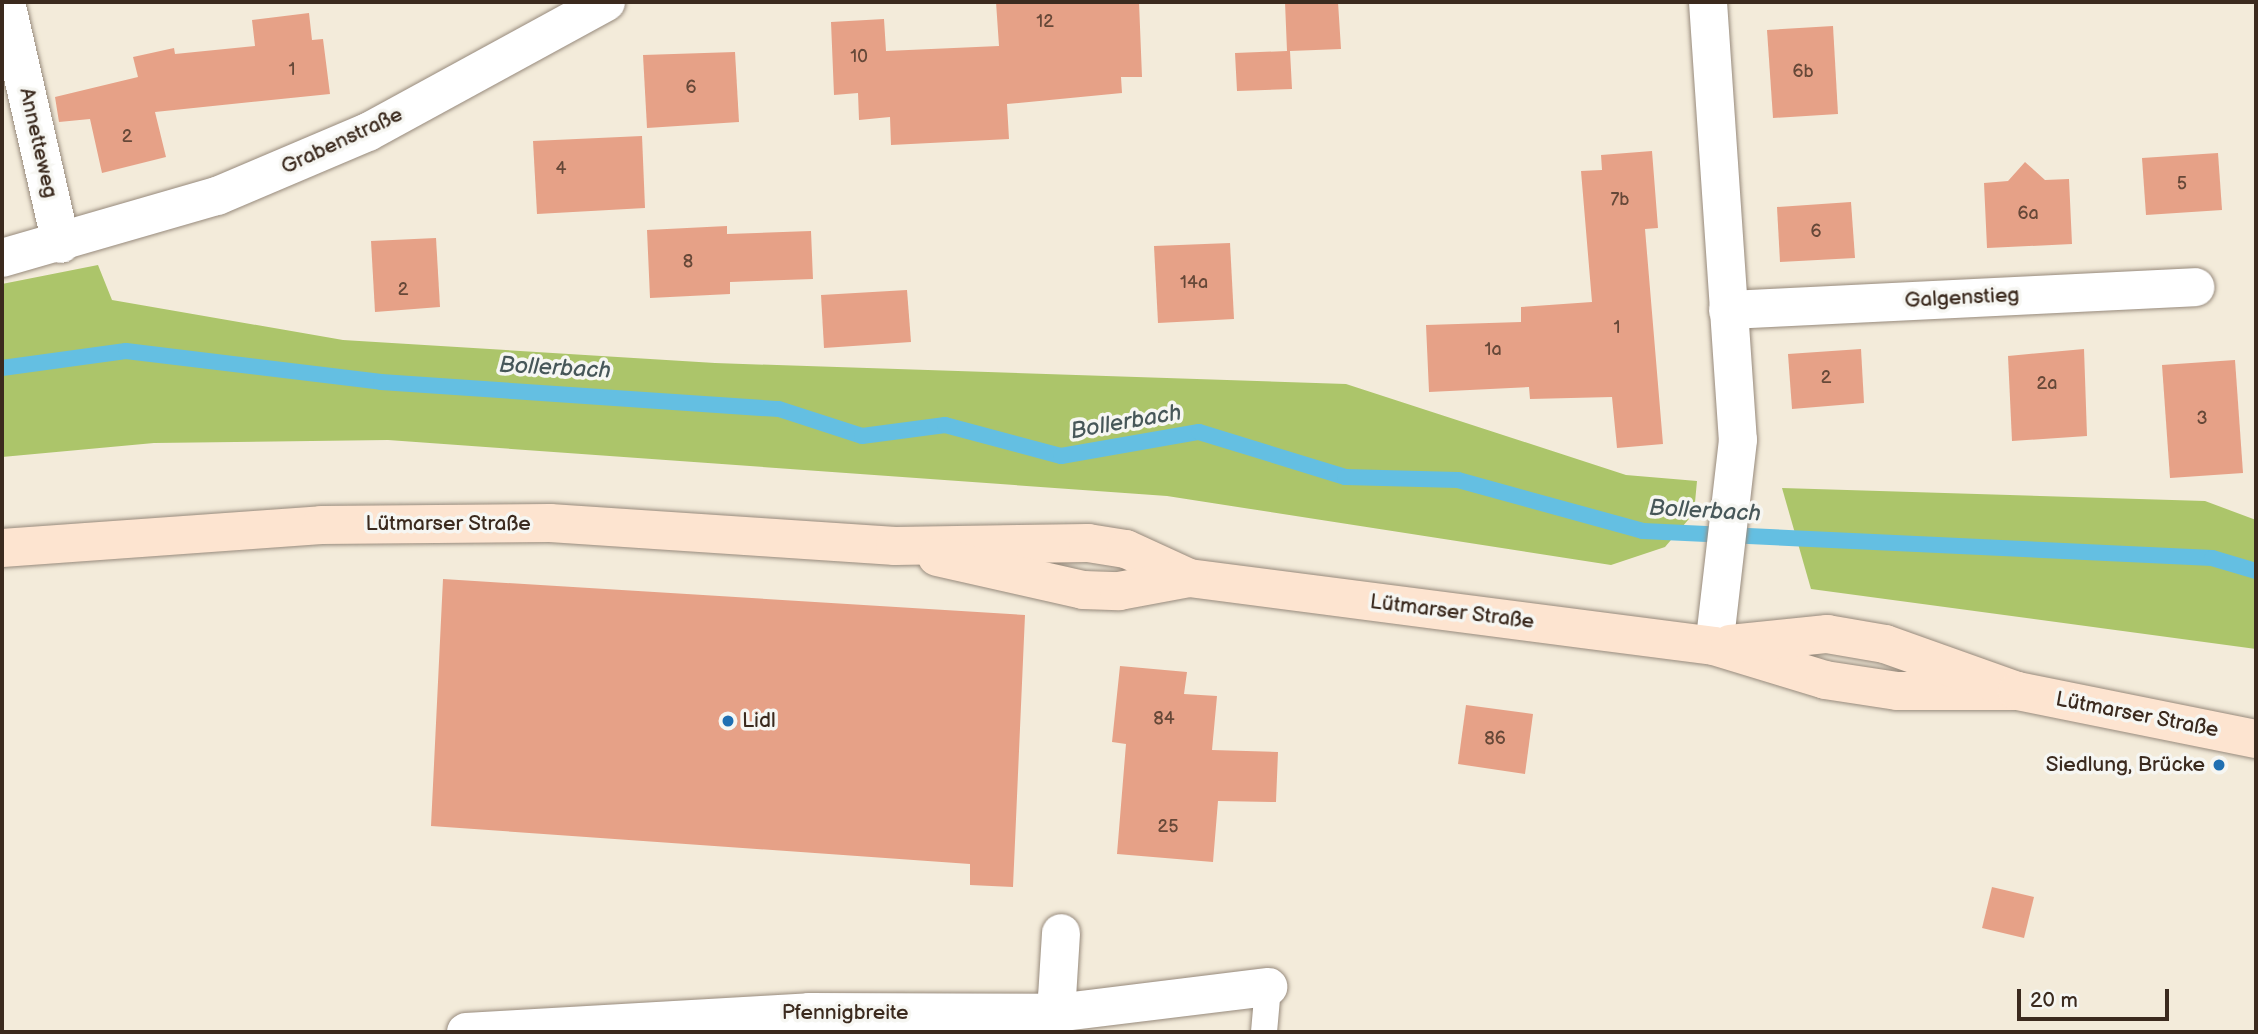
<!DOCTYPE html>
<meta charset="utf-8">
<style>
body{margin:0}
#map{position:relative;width:2258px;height:1034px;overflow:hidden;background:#f3ebda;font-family:"Balsamiq Sans",sans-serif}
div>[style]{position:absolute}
.green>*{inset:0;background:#acc56a}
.stream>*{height:16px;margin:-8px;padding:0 8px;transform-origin:8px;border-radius:8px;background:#64bfe2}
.building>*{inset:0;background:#e6a187}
.roads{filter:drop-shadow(0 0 2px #978a7c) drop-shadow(0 0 2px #978a7c)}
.service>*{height:26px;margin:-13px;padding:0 13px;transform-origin:13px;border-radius:13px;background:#fff}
.minor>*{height:38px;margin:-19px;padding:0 19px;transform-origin:19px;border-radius:19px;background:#fff}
.secondary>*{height:38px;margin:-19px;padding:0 19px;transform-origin:19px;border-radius:19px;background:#fde4d0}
.dots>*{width:19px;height:19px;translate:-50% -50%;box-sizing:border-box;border:4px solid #f6f6f2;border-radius:50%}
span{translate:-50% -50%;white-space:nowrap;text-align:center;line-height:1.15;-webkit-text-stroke:7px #f6f6f2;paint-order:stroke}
.number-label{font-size:18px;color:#664838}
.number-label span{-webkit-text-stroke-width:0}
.street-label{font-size:21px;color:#3b2a1e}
.poi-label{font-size:21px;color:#3b2a1e}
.left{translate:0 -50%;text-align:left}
.right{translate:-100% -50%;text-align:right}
.water-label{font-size:23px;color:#475759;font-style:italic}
.frame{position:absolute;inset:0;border:4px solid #3b2a1e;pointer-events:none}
.scale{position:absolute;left:2017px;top:989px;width:152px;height:32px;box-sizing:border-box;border:4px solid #3b2a1e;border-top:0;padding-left:9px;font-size:21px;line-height:24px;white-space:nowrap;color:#3b2a1e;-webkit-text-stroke:5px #f6f6f2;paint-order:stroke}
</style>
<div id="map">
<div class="green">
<div style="clip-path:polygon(98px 265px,112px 300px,343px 340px,715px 363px,1346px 384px,1626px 475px,1697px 481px,1694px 513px,1665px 547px,1611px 565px,1167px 496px,388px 440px,154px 443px,2px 457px,2px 284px)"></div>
<div style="clip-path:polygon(1782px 488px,2205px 501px,2256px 520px,2256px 649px,1811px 589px)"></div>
</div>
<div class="stream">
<div style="left:2px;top:368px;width:125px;rotate:-7.8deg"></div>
<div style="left:126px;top:351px;width:257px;rotate:6.9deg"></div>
<div style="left:381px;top:382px;width:399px;rotate:3.9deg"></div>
<div style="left:779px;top:409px;width:87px;rotate:18deg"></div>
<div style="left:862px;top:436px;width:84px;rotate:-7.5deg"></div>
<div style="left:945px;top:425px;width:120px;rotate:15deg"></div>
<div style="left:1061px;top:456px;width:140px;rotate:-9.9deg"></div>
<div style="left:1199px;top:432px;width:153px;rotate:17.1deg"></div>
<div style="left:1345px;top:477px;width:113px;rotate:1.5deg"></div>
<div style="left:1458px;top:480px;width:192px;rotate:15.4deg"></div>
<div style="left:1643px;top:531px;width:570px;rotate:2.72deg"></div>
<div style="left:2212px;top:558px;width:46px;rotate:16.5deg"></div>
</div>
<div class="building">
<div style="clip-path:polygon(996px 2px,1139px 2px,1142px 77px,1121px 77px,1122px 93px,1007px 104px,1009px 139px,891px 145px,890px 117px,859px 120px,858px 93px,834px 95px,831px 22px,884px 19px,886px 51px,999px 46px)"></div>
<div style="clip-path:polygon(1285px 2px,1338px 2px,1341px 49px,1290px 51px,1292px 89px,1237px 91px,1235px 53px,1287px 51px)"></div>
<div style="clip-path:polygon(309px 13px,312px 40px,323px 39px,330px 94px,155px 112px,166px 157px,102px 173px,90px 119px,59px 122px,55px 97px,138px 77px,133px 57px,174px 48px,175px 54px,255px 46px,252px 20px)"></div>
<div style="clip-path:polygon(1833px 26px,1838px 114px,1773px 118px,1767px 30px)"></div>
<div style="clip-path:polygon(735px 52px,739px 122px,647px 128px,643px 55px)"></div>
<div style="clip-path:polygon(642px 136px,645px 208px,537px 214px,533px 141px)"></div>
<div style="clip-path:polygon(1652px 151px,1658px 228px,1645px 229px,1663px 444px,1617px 448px,1612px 397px,1530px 399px,1529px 387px,1429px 392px,1426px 325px,1521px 322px,1521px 307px,1592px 302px,1581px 171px,1602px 170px,1601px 155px)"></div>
<div style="clip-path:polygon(2218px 153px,2222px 210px,2146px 215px,2142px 158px)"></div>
<div style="clip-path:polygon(2025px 162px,2045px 180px,2069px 179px,2072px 244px,1987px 248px,1984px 183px,2008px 181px)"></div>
<div style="clip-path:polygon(1851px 202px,1855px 258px,1780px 262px,1777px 207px)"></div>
<div style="clip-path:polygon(727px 226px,727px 234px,811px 231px,813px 279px,730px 282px,730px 294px,650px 298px,647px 230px)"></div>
<div style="clip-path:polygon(436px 238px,440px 307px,375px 312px,371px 241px)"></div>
<div style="clip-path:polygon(1230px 243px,1234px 319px,1158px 323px,1154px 246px)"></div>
<div style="clip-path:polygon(907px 290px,911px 342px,824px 348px,821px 295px)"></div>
<div style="clip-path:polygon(1861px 349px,1864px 403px,1792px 409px,1788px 354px)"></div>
<div style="clip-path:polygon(2084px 349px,2087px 436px,2012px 441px,2008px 356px)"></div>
<div style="clip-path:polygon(2235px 360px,2243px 473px,2170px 478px,2162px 365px)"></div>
<div style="clip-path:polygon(443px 579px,1025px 615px,1013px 887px,970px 885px,970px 864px,431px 826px)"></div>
<div style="clip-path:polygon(1120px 666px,1187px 672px,1184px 694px,1217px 696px,1212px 750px,1278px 752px,1276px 802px,1218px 801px,1213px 862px,1117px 854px,1126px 744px,1112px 742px)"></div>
<div style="clip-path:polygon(1466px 705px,1533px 714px,1525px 774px,1458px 764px)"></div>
<div style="clip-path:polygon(1992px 887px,2034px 897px,2024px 938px,1982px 928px)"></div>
</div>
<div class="roads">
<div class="service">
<div style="left:1264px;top:1032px;width:45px;rotate:-84.9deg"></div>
</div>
<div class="minor">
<div style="left:6px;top:2px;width:248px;rotate:77.2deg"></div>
<div style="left:1708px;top:2px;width:439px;rotate:86.1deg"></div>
<div style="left:1738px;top:440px;width:207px;rotate:96.6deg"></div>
<div style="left:2px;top:258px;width:224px;rotate:-16.1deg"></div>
<div style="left:217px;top:196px;width:164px;rotate:-23deg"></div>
<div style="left:368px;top:132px;width:271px;rotate:-28.6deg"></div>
<div style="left:1728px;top:310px;width:468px;rotate:-2.8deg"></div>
<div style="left:1056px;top:1013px;width:214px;rotate:-7deg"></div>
<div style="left:466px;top:1032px;width:344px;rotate:-3.3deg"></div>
<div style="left:809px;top:1012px;width:247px;rotate:0.2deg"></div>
<div style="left:1056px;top:1013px;width:80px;rotate:-86.4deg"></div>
</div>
<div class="secondary">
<div style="left:2px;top:548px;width:320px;rotate:-4.1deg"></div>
<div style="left:321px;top:525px;width:229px;rotate:-0.5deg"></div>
<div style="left:550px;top:523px;width:346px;rotate:3.8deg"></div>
<div style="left:895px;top:546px;width:193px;rotate:-0.9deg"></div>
<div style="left:1088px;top:543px;width:38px;rotate:9deg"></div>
<div style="left:1126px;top:549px;width:69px;rotate:24.7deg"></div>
<div style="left:1189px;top:578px;width:529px;rotate:7.38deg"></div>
<div style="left:1714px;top:646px;width:116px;rotate:17deg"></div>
<div style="left:1825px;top:680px;width:73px;rotate:8.7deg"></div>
<div style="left:1897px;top:691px;width:120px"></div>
<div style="left:937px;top:557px;width:150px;rotate:12.7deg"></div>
<div style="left:1083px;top:590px;width:36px;rotate:2deg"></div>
<div style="left:1119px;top:591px;width:71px;rotate:-10.5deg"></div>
<div style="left:1730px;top:644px;width:98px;rotate:-5.9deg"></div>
<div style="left:1827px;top:634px;width:59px;rotate:9.8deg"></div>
<div style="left:1885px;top:644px;width:140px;rotate:19.6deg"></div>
<div style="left:2017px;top:691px;width:244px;rotate:11.4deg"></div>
</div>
</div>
<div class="dots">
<div style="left:728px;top:721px;background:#1f6fb2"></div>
<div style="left:2219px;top:765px;background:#1f6fb2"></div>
</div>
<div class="number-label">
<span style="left:1045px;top:22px">12</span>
<span style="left:859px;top:57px">10</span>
<span style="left:292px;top:70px">1</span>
<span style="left:1803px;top:72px">6b</span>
<span style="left:691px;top:88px">6</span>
<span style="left:127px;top:137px">2</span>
<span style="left:561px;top:169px">4</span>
<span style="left:2182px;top:184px">5</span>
<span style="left:1620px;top:200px">7b</span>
<span style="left:2028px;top:214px">6a</span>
<span style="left:1816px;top:232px">6</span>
<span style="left:688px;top:262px">8</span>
<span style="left:1194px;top:283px">14a</span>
<span style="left:403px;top:290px">2</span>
<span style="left:1617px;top:328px">1</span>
<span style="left:1493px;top:350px">1a</span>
<span style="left:1826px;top:378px">2</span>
<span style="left:2047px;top:384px">2a</span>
<span style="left:2202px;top:419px">3</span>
<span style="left:1164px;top:719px">84</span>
<span style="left:1495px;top:739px">86</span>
<span style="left:1168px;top:827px">25</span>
</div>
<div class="street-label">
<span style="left:342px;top:141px;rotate:-25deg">Grabenstraße</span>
<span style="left:38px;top:143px;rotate:77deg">Annetteweg</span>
<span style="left:1962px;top:298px;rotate:-3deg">Galgenstieg</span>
<span style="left:448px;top:524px">Lütmarser Straße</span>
<span style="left:1452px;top:612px;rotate:7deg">Lütmarser Straße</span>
<span style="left:2137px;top:715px;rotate:11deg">Lütmarser Straße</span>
<span style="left:845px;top:1013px">Pfennigbreite</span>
</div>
<div class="poi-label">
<span class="left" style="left:742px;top:721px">Lidl</span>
<span class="right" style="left:2205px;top:765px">Siedlung, Brücke</span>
</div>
<div class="water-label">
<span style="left:555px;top:368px;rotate:3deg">Bollerbach</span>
<span style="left:1126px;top:422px;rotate:-10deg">Bollerbach</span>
<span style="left:1705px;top:511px;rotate:3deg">Bollerbach</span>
</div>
<div class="frame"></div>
<div class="scale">20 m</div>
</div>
